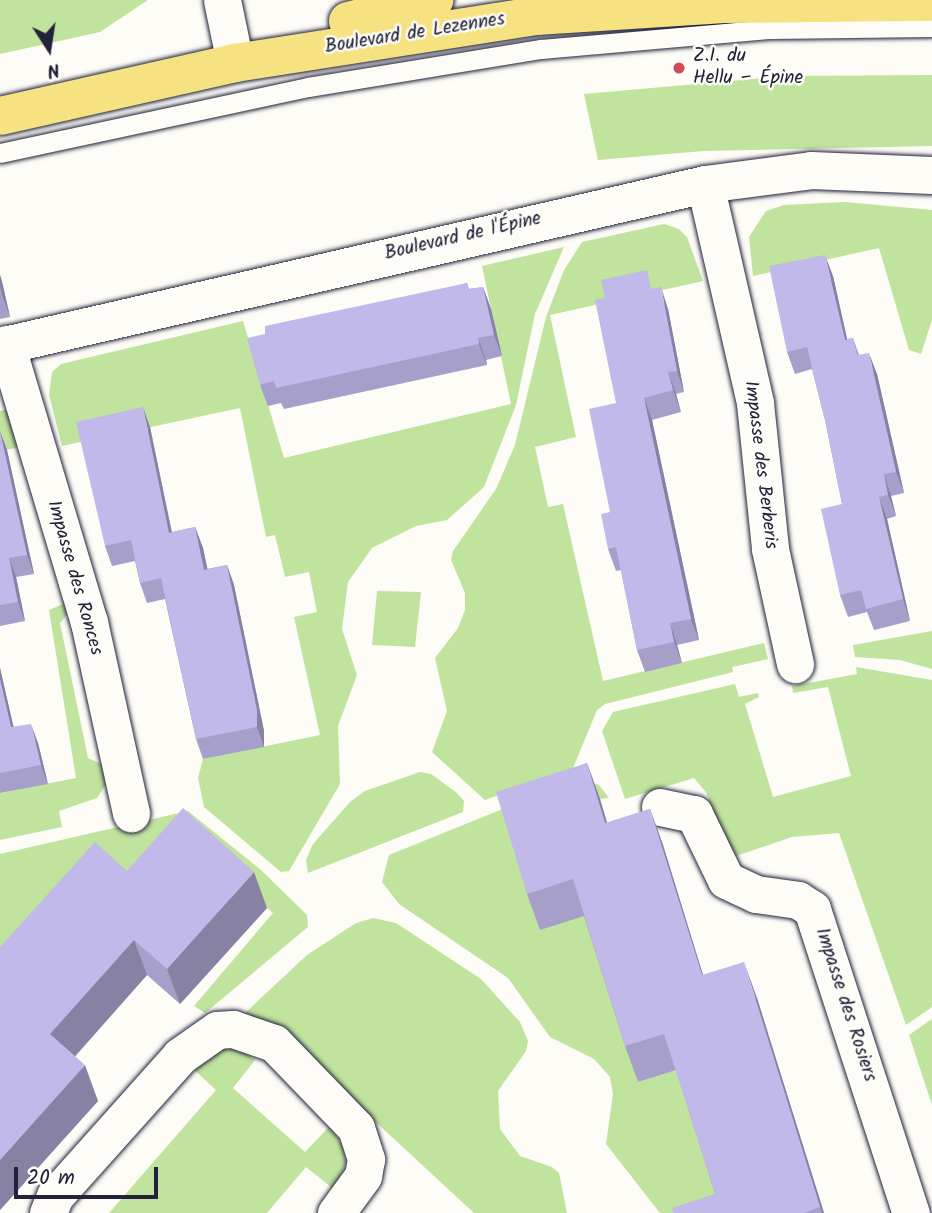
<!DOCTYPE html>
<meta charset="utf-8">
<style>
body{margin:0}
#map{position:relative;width:932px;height:1213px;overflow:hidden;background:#fdfcf7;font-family:Kalam,sans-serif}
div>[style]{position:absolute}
.green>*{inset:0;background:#c0e39d}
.roads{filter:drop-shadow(0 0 2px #22223b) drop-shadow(0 0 2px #22223b)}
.service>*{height:19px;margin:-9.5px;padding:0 9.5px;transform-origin:9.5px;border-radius:9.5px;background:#fdfcf7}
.minor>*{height:37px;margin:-18.5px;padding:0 18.5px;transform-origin:18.5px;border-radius:18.5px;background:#fdfcf7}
.primary>*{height:38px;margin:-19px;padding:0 19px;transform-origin:19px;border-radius:19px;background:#f6e281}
.wall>*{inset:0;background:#a69fc9}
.shaded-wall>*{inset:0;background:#8782a4}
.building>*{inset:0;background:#c1b9ea}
.dots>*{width:19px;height:19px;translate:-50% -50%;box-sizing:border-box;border:4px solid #fdfcf7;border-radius:50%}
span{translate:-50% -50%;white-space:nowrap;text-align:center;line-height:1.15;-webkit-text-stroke:5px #fdfcf7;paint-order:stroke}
.street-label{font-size:19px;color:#22223b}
.poi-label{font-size:19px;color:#22223b}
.left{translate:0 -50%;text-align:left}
.north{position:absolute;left:14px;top:14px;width:70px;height:70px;-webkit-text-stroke:5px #fdfcf7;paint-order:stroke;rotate:168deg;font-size:19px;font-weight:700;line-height:28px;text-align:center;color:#22223b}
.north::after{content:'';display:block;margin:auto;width:24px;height:32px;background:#22223b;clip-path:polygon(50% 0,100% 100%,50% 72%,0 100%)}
.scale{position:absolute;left:14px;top:1167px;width:144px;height:32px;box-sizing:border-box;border:4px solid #22223b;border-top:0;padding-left:9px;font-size:21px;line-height:24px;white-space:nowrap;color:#22223b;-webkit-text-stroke:5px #fdfcf7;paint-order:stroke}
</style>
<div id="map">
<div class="green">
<div style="clip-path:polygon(0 0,148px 0,100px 32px,0 54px)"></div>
<div style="clip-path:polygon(932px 75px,932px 146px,704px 151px,598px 160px,584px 94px,787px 76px)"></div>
<div style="clip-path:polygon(845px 202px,932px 210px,932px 320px,921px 354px,909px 350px,879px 248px,753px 276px,749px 237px,766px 211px,784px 205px)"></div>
<div style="clip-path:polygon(664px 224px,679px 229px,687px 237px,703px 281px,550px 315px,576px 437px,535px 447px,548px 507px,563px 504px,603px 681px,764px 643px,768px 659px,732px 667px,733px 672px,605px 704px,597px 710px,573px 768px,485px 800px,432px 752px,447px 711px,435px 658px,458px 628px,465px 610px,465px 593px,451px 560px,453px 551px,496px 489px,515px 445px,546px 317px,564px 270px,582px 242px)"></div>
<div style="clip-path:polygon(564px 247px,535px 314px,516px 405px,484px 487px,447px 520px,416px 526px,372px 548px,348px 582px,342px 629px,357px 675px,338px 726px,340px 784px,289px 871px,281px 872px,204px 807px,198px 778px,203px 759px,320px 735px,294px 617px,317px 612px,309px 572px,285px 577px,275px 535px,266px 537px,240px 408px,62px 446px,49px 395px,52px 372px,61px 364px,243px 321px,284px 458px,511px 404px,482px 266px)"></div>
<div style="clip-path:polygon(10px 409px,20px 447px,0 451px,0 411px)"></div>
<div style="clip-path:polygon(377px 591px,421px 592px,415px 647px,372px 645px)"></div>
<div style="clip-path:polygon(70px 601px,72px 609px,60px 623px,88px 758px,108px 767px,109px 780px,97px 798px,59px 811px,62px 827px,0 840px,0 793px,76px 778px,49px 610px)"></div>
<div style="clip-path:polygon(932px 631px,932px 669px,900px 660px,855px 657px,853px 645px)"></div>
<div style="clip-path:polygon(856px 667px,932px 680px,932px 1007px,906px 1025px,839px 833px,792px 837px,736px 856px,727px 853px,706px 792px,694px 778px,625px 799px,602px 731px,613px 712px,735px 684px,739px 697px,758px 693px,759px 697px,745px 704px,773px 797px,851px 776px,828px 687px,793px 693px,792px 686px,857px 674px)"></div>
<div style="clip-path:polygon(420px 772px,431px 774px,457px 793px,464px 801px,463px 812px,308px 873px,306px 860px,313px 844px,350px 802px,365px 791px)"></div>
<div style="clip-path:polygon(590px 782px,599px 785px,609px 798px,600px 799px,586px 915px,638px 1082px,677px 1069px,723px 1213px,660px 1213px,606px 1144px,613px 1094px,610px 1077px,594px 1059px,550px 1037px,508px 978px,399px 904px,382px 882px,389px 855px,562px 785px)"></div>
<div style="clip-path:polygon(188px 811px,261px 870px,307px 915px,308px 927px,205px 1013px,194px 1006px,273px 913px,196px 844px,0 997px,0 854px)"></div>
<div style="clip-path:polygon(373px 918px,396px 923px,481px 979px,520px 1022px,528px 1041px,526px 1051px,498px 1091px,500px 1129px,520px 1156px,552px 1167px,559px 1173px,567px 1213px,474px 1213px,273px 1027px,245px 1013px,307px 955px,356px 923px)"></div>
<div style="clip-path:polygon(932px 1019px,932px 1105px,909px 1035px)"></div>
<div style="clip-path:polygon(218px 1048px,239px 1049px,255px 1060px,233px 1088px,305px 1152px,330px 1126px,343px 1146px,346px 1163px,335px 1190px,306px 1167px,267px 1213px,109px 1213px,216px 1090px,190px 1066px)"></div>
</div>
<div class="roads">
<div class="service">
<div style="left:0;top:153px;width:315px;rotate:-12.1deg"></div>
<div style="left:308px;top:87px;width:236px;rotate:-9.3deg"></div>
<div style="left:541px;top:49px;width:231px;rotate:-5deg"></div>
<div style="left:771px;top:29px;width:161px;rotate:-0.7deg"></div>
</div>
<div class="minor">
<div style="left:222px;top:0;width:64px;rotate:78.3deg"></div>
<div style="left:705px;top:184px;width:225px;rotate:77.1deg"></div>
<div style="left:755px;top:403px;width:147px;rotate:84.1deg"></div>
<div style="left:770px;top:549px;width:118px;rotate:77.7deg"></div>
<div style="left:6px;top:344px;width:290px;rotate:73.4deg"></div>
<div style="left:89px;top:622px;width:196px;rotate:77.6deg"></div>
<div style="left:0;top:346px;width:723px;rotate:-12.94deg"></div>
<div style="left:705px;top:184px;width:107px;rotate:-7.5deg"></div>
<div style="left:811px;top:170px;width:121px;rotate:2.4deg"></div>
<div style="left:660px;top:807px;width:35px;rotate:12deg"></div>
<div style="left:694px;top:814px;width:73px;rotate:64.1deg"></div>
<div style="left:726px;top:880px;width:33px;rotate:25deg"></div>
<div style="left:756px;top:894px;width:42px;rotate:8.1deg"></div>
<div style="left:798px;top:900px;width:17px;rotate:33deg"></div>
<div style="left:812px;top:909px;width:320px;rotate:72deg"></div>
<div style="left:48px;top:1213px;width:18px;rotate:-68deg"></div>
<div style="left:55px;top:1196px;width:188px;rotate:-48.2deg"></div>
<div style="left:180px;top:1056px;width:45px;rotate:-35.1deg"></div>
<div style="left:217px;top:1030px;width:16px;rotate:-4deg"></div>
<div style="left:233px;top:1029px;width:43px;rotate:18.9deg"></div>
<div style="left:274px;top:1043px;width:118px;rotate:46deg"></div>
<div style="left:356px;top:1128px;width:33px;rotate:72deg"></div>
<div style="left:366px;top:1159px;width:17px;rotate:100deg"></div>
<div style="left:363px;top:1176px;width:46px;rotate:126.1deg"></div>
</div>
<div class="primary">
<div style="left:348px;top:21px;width:89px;rotate:-13.7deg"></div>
<div style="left:0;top:116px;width:241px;rotate:-12.7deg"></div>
<div style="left:235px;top:63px;width:305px;rotate:-8.9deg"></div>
<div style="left:536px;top:16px;width:189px;rotate:-3.6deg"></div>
<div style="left:725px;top:4px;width:207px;rotate:-0.6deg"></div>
</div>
</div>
<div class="wall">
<div style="clip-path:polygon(0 275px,10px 317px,0 319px)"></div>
<div style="clip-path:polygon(833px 276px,847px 339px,853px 338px,859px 355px,877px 374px,904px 493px,891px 496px,896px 516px,887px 519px,910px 621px,874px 630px,867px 612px,848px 617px,840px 595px,842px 504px,825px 420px,812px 369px,795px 374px,787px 352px)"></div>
<div style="clip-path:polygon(467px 283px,469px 289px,483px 287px,491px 309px,502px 356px,486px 360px,487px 365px,284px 409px,281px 403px,268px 406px,260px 385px,265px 334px)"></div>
<div style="clip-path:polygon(653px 289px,668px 309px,684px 392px,676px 394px,681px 412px,652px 420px,699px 640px,677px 645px,682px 663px,645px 672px,637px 650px,621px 570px,616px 571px,608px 549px,616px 403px)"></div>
<div style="clip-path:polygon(150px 427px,172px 532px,195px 527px,203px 548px,207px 569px,227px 565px,234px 585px,264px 731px,264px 747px,203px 759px,196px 739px,165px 599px,147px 603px,140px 583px,135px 561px,112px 566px,105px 546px)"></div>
<div style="clip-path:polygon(0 431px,7px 450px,34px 574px,16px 577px,25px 621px,0 626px)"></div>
<div style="clip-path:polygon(0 668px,13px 727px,38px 743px,48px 784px,0 793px)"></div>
<div style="clip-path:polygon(587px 763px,600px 799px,607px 823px,650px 809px,663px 845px,703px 975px,757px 998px,824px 1213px,674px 1213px,715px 1194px,676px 1070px,638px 1082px,625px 1046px,584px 916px,540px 930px,527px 894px)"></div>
<div style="clip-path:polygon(127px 871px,267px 908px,180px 1004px,147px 975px,75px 1056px,98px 1101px,0 1210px,0 947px)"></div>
</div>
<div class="shaded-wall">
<div style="clip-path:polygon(825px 255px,833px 276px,852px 361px,845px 340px)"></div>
<div style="clip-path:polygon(0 275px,2px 281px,10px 317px,2px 295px,0 286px)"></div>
<div style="clip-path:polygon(483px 287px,491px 309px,502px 356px,494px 335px)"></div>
<div style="clip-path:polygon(661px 287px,668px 309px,684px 392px,677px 371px)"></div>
<div style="clip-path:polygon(478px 338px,486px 360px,487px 365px,479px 344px)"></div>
<div style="clip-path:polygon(869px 353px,877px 374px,904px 493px,896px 472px)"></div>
<div style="clip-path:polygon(668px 372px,676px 394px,681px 412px,673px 390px)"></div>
<div style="clip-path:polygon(644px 398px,652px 420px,699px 640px,691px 619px)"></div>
<div style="clip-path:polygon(143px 407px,150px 427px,176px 554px,169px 533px)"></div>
<div style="clip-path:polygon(0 431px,7px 450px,34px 574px,27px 555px)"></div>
<div style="clip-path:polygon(884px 474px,891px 496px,896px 516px,888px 495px)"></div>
<div style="clip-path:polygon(879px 497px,887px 519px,910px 621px,903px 599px)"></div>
<div style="clip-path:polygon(195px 527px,203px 548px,212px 590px,204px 570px)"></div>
<div style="clip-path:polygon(9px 558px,16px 577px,25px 621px,18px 602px)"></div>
<div style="clip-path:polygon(227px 565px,234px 585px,264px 731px,264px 747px,257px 727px)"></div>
<div style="clip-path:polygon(670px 623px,677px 645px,682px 663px,674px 642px)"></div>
<div style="clip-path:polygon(0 668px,18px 746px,11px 727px,0 679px)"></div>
<div style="clip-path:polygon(31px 724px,38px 743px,48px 784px,41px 765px)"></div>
<div style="clip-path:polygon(587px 763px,600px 799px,618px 859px,605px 823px)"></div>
<div style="clip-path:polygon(650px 809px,663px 845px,714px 1011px,702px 975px)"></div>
<div style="clip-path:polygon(254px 872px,267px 908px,180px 1004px,167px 969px)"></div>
<div style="clip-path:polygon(134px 940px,147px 975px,63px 1070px,50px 1034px)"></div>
<div style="clip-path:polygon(744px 962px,757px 998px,824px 1213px,822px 1213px)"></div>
<div style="clip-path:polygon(85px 1065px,98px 1101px,0 1210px,0 1160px)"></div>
</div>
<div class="building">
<div style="clip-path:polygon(825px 255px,845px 340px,853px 338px,857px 355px,869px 353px,896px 472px,884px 474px,888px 495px,879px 497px,903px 599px,866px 609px,861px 590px,840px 595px,821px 509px,842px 504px,825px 420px,807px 347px,787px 352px,769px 266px)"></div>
<div style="clip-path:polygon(647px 270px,651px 289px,661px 287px,677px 371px,668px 372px,673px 390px,644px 398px,691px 619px,670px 623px,674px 642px,637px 650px,616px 547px,608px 549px,601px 514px,610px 512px,589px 409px,616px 403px,595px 300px,605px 298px,601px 280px)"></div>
<div style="clip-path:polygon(467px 283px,468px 289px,483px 287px,494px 335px,478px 338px,479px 344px,276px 388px,274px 381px,260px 385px,247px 338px,265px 334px,265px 326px)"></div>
<div style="clip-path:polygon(143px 407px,169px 533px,195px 527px,204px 570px,227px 565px,257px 710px,257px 727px,196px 739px,161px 578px,140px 583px,131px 540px,105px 546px,76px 422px)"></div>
<div style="clip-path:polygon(0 431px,27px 555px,9px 558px,18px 602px,0 605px)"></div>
<div style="clip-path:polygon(0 679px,11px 727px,31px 724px,41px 765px,0 773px)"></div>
<div style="clip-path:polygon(587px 763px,605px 823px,650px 809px,702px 975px,744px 962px,820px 1207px,804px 1213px,674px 1213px,672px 1208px,715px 1194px,664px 1034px,625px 1046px,573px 879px,527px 894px,496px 792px)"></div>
<div style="clip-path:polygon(183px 808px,254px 872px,167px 969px,134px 940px,50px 1034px,85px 1065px,0 1160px,0 947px,95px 842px,127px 871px)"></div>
</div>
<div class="dots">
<div style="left:679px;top:68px;background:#d1495b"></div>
</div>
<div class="street-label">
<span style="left:415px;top:34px;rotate:-9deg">Boulevard de Lezennes</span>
<span style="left:463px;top:237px;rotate:-13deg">Boulevard de l'Épine</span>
<span style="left:760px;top:465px;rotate:83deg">Impasse des Berberis</span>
<span style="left:74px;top:578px;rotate:74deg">Impasse des Ronces</span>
<span style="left:845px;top:1005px;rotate:72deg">Impasse des Rosiers</span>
</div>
<div class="poi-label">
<span class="left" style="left:693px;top:68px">Z.I. du<br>Hellu – Épine</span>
</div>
<div class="north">N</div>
<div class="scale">20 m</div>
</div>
